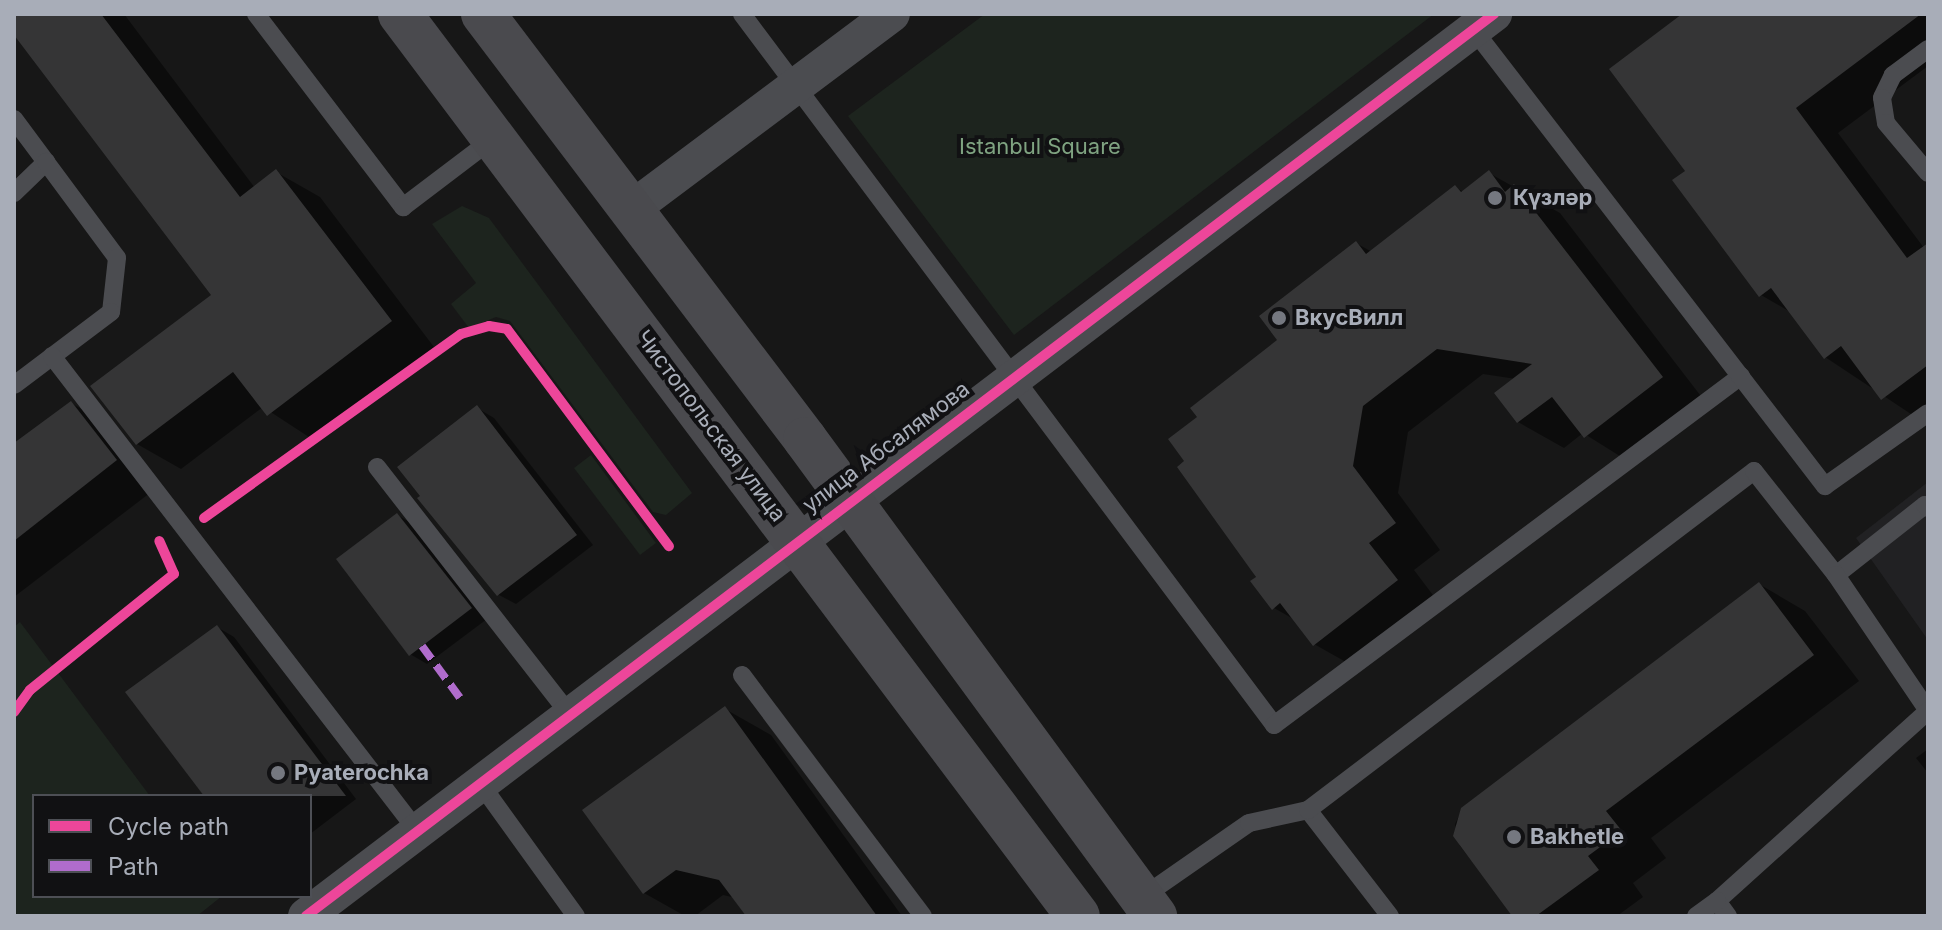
<!DOCTYPE html>
<meta charset="utf-8">
<style>
body{margin:0}
#map{position:relative;width:1942px;height:930px;overflow:hidden;background:#171717;font-family:Inter,sans-serif}
div>[style]{position:absolute}
.built>*{inset:0;background:#212123}
.green>*{inset:0;background:#1d241e}
.shadow>*{inset:0;background:#0007}
.building>*{inset:0;background:#353536}
.lane>*{height:18px;margin:-9px;padding:0 9px;transform-origin:9px;border-radius:9px;background:#4b4c50}
.street>*{height:36px;margin:-18px;padding:0 18px;transform-origin:18px;border-radius:18px;background:#4b4c50}
.secondary>*{height:44px;margin:-22px;padding:0 22px;transform-origin:22px;border-radius:22px;background:#4a4a4e}
.quiet>*{height:8px;margin-top:-4px;transform-origin:0;background:repeating-linear-gradient(90deg,#b06ccc 0 16px,transparent 0 24px)}
.cycleway>*{height:10px;margin:-5px;padding:0 5px;transform-origin:5px;border-radius:5px;background:#ed469a}
.dots>*{width:22px;height:22px;translate:-50% -50%;box-sizing:border-box;border:4px solid #111113;border-radius:50%}
span{translate:-50% -50%;white-space:nowrap;text-align:center;line-height:1.15;-webkit-text-stroke:8px #111113;paint-order:stroke}
.park-label{font-size:22px;color:#7fa381}
.poi-label{font-size:22px;color:#a8adb8;font-weight:700}
.left{translate:0 -50%;text-align:left}
.street-label{font-size:22px;color:#a8adb8}
.frame{position:absolute;inset:0;border:16px solid #a8adb8;pointer-events:none}
.legend{position:absolute;left:32px;top:794px;width:280px;height:104px;box-sizing:border-box;background:#111113;border:2px solid #4d4f55;margin:0;padding:10px 14px;list-style:none;font-size:24px;color:#a8adb8}
.legend li{display:flex;align-items:center;gap:16px;height:40px}
.legend b{width:40px;border:2px solid #4d4f55}
</style>
<div id="map">
<div class="built">
<div style="clip-path:polygon(1928px 482px,1928px 640px,1856px 538px)"></div>
</div>
<div class="green">
<div style="clip-path:polygon(985px 14px,1434px 14px,1014px 335px,848px 116px)"></div>
<div style="clip-path:polygon(462px 206px,489px 218px,692px 493px,666px 515px,653px 512px,510px 321px,496px 317px,469px 328px,451px 304px,476px 283px,432px 224px)"></div>
<div style="clip-path:polygon(591px 455px,656px 543px,640px 555px,574px 468px)"></div>
<div style="clip-path:polygon(20px 622px,150px 796px,34px 796px,34px 896px,222px 896px,197px 916px,14px 916px,14px 627px)"></div>
</div>
<div class="shadow">
<div style="clip-path:polygon(14px 14px,124px 14px,255px 188px,276px 172px,320px 197px,434px 347px,312px 439px,263px 407px,181px 469px,137px 444px,214px 295px,14px 30px)"></div>
<div style="clip-path:polygon(1685px 14px,1928px 14px,1928px 66px,1838px 133px,1924px 248px,1928px 245px,1926px 424px,1825px 357px,1792px 313px,1761px 295px,1688px 172px)"></div>
<div style="clip-path:polygon(1489px 173px,1560px 213px,1707px 404px,1631px 463px,1583px 433px,1564px 448px,1518px 422px,1516px 379px,1483px 374px,1408px 432px,1398px 493px,1440px 550px,1414px 570px,1442px 607px,1360px 670px,1314px 644px,1297px 621px,1274px 608px,1187px 461px,1200px 417px,1280px 340px,1356px 243px,1372px 252px,1456px 188px,1464px 192px)"></div>
<div style="clip-path:polygon(71px 403px,115px 428px,159px 486px,14px 597px,14px 446px)"></div>
<div style="clip-path:polygon(477px 408px,494px 418px,593px 545px,516px 604px,499px 595px)"></div>
<div style="clip-path:polygon(397px 515px,415px 525px,487px 619px,427px 664px,410px 654px)"></div>
<div style="clip-path:polygon(1759px 584px,1805px 611px,1859px 681px,1651px 838px,1666px 858px,1633px 883px,1643px 897px,1617px 916px,1515px 916px,1460px 846px,1455px 824px,1462px 810px)"></div>
<div style="clip-path:polygon(217px 627px,234px 637px,356px 799px,310px 834px,310px 796px,206px 796px)"></div>
<div style="clip-path:polygon(725px 709px,771px 735px,902px 916px,749px 916px,736px 898px,723px 895px,695px 916px,685px 916px,644px 893px)"></div>
<div style="clip-path:polygon(1928px 749px,1928px 773px,1916px 758px)"></div>
</div>
<div class="building">
<div style="clip-path:polygon(14px 14px,101px 14px,240px 197px,276px 169px,392px 321px,267px 416px,233px 372px,136px 445px,90px 386px,211px 295px,14px 35px)"></div>
<div style="clip-path:polygon(1682px 14px,1921px 14px,1796px 108px,1907px 258px,1928px 243px,1928px 365px,1881px 400px,1841px 346px,1824px 359px,1771px 288px,1759px 297px,1672px 180px,1685px 171px,1609px 69px)"></div>
<div style="clip-path:polygon(1489px 170px,1505px 192px,1514px 184px,1663px 377px,1584px 438px,1552px 397px,1517px 423px,1494px 393px,1532px 364px,1437px 349px,1363px 406px,1353px 466px,1396px 523px,1369px 543px,1398px 580px,1313px 646px,1280px 603px,1272px 610px,1250px 581px,1256px 577px,1177px 467px,1184px 461px,1168px 439px,1197px 417px,1190px 408px,1277px 340px,1259px 316px,1356px 241px,1366px 254px,1455px 185px,1461px 192px)"></div>
<div style="clip-path:polygon(71px 401px,117px 460px,14px 541px,14px 443px)"></div>
<div style="clip-path:polygon(477px 405px,577px 535px,497px 596px,417px 498px,420px 496px,397px 467px)"></div>
<div style="clip-path:polygon(397px 513px,472px 608px,409px 656px,336px 559px)"></div>
<div style="clip-path:polygon(1759px 582px,1814px 655px,1606px 811px,1622px 831px,1588px 856px,1599px 870px,1536px 916px,1512px 916px,1453px 836px,1461px 808px)"></div>
<div style="clip-path:polygon(217px 625px,346px 796px,204px 796px,125px 692px)"></div>
<div style="clip-path:polygon(725px 706px,877px 916px,746px 916px,719px 880px,676px 870px,643px 894px,582px 810px)"></div>
</div>
<div class="lane">
<div style="left:256px;top:14px;width:243px;rotate:52.7deg"></div>
<div style="left:403px;top:207px;width:114px;rotate:-37.2deg"></div>
<div style="left:742px;top:14px;width:888px;rotate:53.19deg"></div>
<div style="left:1274px;top:725px;width:583px;rotate:-36.77deg"></div>
<div style="left:1473px;top:29px;width:577px;rotate:52.4deg"></div>
<div style="left:1825px;top:486px;width:126px;rotate:-35.3deg"></div>
<div style="left:1928px;top:49px;width:44px;rotate:143.4deg"></div>
<div style="left:1893px;top:75px;width:25px;rotate:116deg"></div>
<div style="left:1882px;top:98px;width:25px;rotate:81deg"></div>
<div style="left:1886px;top:123px;width:65px;rotate:50deg"></div>
<div style="left:14px;top:119px;width:54px;rotate:53.3deg"></div>
<div style="left:14px;top:193px;width:45px;rotate:-44.1deg"></div>
<div style="left:46px;top:162px;width:119px;rotate:53.5deg"></div>
<div style="left:117px;top:258px;width:54px;rotate:96.3deg"></div>
<div style="left:111px;top:312px;width:121px;rotate:143deg"></div>
<div style="left:52px;top:356px;width:600px;rotate:52.44deg"></div>
<div style="left:377px;top:467px;width:314px;rotate:52.1deg"></div>
<div style="left:1836px;top:575px;width:113px;rotate:-38.2deg"></div>
<div style="left:1925px;top:505px;width:4px;rotate:45deg"></div>
<div style="left:742px;top:675px;width:301px;rotate:53.1deg"></div>
<div style="left:480px;top:783px;width:164px;rotate:54.2deg"></div>
<div style="left:1308px;top:810px;width:134px;rotate:52.3deg"></div>
<div style="left:1141px;top:898px;width:131px;rotate:-34.8deg"></div>
<div style="left:1249px;top:823px;width:60px;rotate:-12.4deg"></div>
<div style="left:1308px;top:810px;width:560px;rotate:-37.24deg"></div>
<div style="left:1754px;top:471px;width:132px;rotate:51.7deg"></div>
<div style="left:1836px;top:575px;width:164px;rotate:55.9deg"></div>
<div style="left:1928px;top:711px;width:284px;rotate:138deg"></div>
<div style="left:1717px;top:901px;width:19px;rotate:54deg"></div>
<div style="left:1696px;top:916px;width:26px;rotate:-36deg"></div>
</div>
<div class="street">
<div style="left:630px;top:210px;width:327px;rotate:-36.8deg"></div>
<div style="left:306px;top:916px;width:1492px;rotate:-37.21deg"></div>
</div>
<div class="secondary">
<div style="left:400px;top:14px;width:1128px;rotate:53.07deg"></div>
<div style="left:483px;top:14px;width:533px;rotate:52.85deg"></div>
<div style="left:805px;top:439px;width:592px;rotate:53.73deg"></div>
</div>
<div class="quiet">
<div style="left:422px;top:646px;width:64px;rotate:53.8deg"></div>
</div>
<div class="cycleway">
<div style="left:204px;top:518px;width:316px;rotate:-35.6deg"></div>
<div style="left:461px;top:334px;width:29px;rotate:-16deg"></div>
<div style="left:489px;top:326px;width:18px;rotate:9deg"></div>
<div style="left:507px;top:329px;width:271px;rotate:53.3deg"></div>
<div style="left:14px;top:712px;width:27px;rotate:-54deg"></div>
<div style="left:30px;top:690px;width:185px;rotate:-38.9deg"></div>
<div style="left:174px;top:574px;width:36px;rotate:-114deg"></div>
<div style="left:306px;top:916px;width:1492px;rotate:-37.21deg"></div>
</div>
<div class="dots">
<div style="left:1495px;top:198px;background:#757880"></div>
<div style="left:1279px;top:318px;background:#757880"></div>
<div style="left:278px;top:773px;background:#757880"></div>
<div style="left:1514px;top:837px;background:#757880"></div>
</div>
<div class="park-label">
<span style="left:1040px;top:147px">Istanbul Square</span>
</div>
<div class="poi-label">
<span class="left" style="left:1513px;top:198px">Күзләр</span>
<span class="left" style="left:1295px;top:318px">ВкусВилл</span>
<span class="left" style="left:294px;top:773px">Pyaterochka</span>
<span class="left" style="left:1530px;top:837px">Bakhetle</span>
</div>
<div class="street-label">
<span style="left:711px;top:426px;rotate:53deg">Чистопольская улица</span>
<span style="left:886px;top:447px;rotate:-37deg">улица Абсалямова</span>
</div>
<div class="frame"></div>
<ul class="legend">
<li><b style="height:10px;background:#ed469a"></b>Cycle path</li>
<li><b style="height:10px;background:#b06ccc"></b>Path</li>
</ul>
</div>
